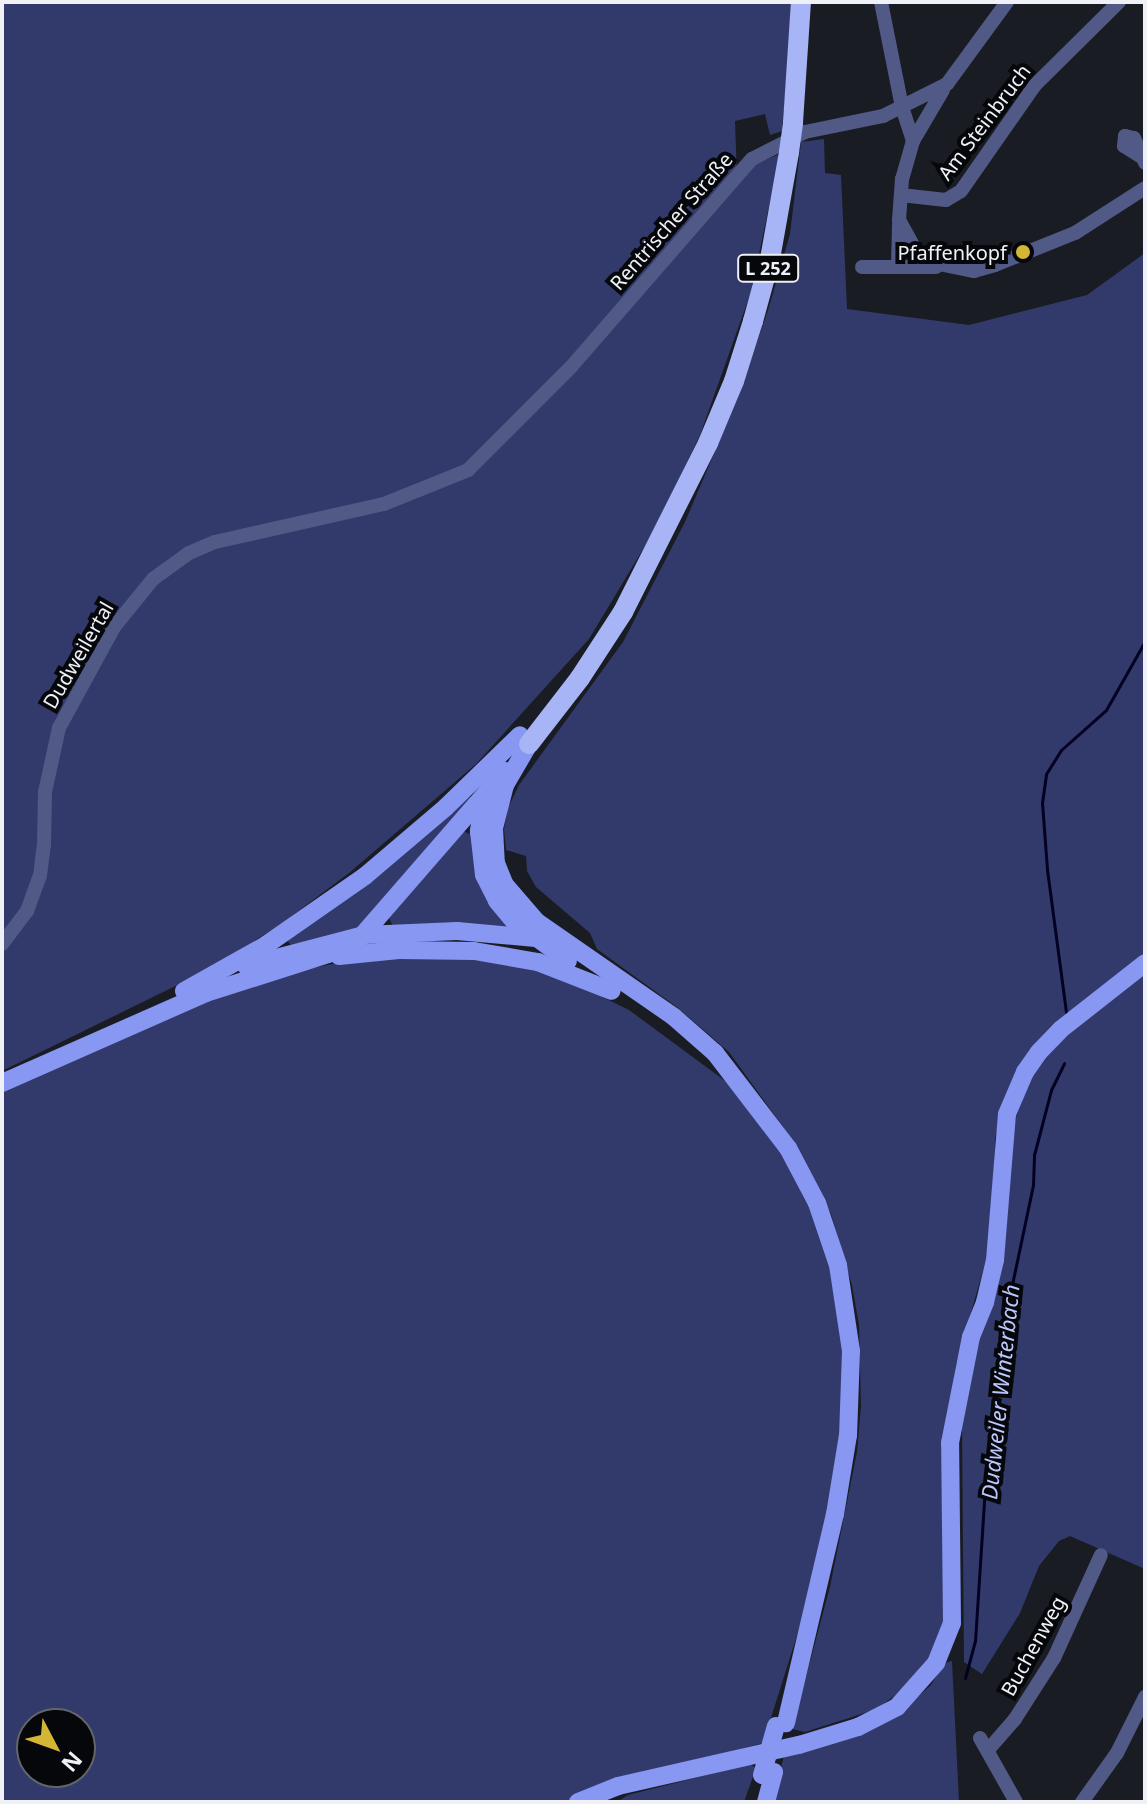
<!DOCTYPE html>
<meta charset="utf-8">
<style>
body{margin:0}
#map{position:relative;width:1147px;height:1804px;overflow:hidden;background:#1a1c23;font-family:"Noto Sans",sans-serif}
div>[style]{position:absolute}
.green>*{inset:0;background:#323a6b}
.stream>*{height:3px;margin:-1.5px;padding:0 1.5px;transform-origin:1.5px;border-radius:1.5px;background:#030021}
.minor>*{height:14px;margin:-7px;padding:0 7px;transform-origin:7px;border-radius:7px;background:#515a86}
.major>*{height:18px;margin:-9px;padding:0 9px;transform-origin:9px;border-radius:9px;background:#8797f2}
.highway>*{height:20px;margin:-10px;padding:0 10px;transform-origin:10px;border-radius:10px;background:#a7b4f6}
.major-bridge>*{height:18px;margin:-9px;padding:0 9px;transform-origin:9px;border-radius:9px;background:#8797f2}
.highway-bridge>*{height:20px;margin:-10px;padding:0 10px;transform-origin:10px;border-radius:10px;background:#a7b4f6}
.dots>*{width:22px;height:22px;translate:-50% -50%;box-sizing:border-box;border:4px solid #06070a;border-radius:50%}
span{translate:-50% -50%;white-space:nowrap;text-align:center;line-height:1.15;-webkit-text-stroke:8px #06070a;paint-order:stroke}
.shield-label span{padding:2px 6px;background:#06070a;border:2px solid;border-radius:6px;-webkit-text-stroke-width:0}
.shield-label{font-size:18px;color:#eff1f6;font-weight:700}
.street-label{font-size:20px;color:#eff1f6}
.poi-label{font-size:20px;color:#eff1f6}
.right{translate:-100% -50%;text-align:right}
.water-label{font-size:22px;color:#bcc7fe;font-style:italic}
.frame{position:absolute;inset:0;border:4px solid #eff1f6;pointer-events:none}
.north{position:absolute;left:16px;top:1708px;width:80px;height:80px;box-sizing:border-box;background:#06070a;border:2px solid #636568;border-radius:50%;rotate:131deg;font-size:22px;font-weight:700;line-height:32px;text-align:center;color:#eff1f6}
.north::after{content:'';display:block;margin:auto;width:28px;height:36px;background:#d4b635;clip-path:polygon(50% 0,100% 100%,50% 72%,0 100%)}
</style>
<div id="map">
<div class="green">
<div style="clip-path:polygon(2px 2px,793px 2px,782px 131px,770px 135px,765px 114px,735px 121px,737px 178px,758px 163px,780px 154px,751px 292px,700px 435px,657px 526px,589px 639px,476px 764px,349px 873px,281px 924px,206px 971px,2px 1071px)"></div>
<div style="clip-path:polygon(824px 139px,825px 173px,841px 175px,847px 309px,969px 325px,1087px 295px,1145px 253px,1145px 953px,1070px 1013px,1003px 1101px,995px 1139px,994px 1232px,956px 1365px,948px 1417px,950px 1605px,932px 1657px,898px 1693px,877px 1709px,805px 1732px,792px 1729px,830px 1587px,857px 1452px,861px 1406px,859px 1325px,852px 1285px,831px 1214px,796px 1145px,729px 1052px,678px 1008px,597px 949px,590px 933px,536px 887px,527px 871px,526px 856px,506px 850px,504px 829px,508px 808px,519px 785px,623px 642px,685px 522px,739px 395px,769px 307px,790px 234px,801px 142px)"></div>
<div style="clip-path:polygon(468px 795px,472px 800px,359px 930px,291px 945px,286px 939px)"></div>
<div style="clip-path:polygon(463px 831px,472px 835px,513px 932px,394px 928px,389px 918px)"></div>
<div style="clip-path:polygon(evenodd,424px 953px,547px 970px,629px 1010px,732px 1086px,783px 1155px,812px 1210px,831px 1268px,844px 1345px,843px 1411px,818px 1569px,763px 1743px,634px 1777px,569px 1802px,2px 1802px,2px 1092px,190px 1006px,308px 969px,376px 955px,424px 953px,32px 1724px,80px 1724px,80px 1772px,32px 1772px,32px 1724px)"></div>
<div style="clip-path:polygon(1145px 973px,1145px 1569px,1070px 1536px,1059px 1541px,1039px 1566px,1020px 1613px,982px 1674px,964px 1662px,962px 1427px,973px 1359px,998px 1287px,1014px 1124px,1028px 1081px,1057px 1043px)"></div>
<div style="clip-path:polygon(952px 1661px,959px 1802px,772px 1802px,784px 1756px,893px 1719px,931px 1685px,944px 1663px)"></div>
<div style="clip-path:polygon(750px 1764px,756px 1768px,744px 1802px,617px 1802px,628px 1795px)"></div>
</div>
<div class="stream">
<div style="left:1066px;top:1012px;width:144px;rotate:-97.6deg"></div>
<div style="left:1047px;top:869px;width:66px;rotate:-94.3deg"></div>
<div style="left:1042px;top:803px;width:29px;rotate:-82deg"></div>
<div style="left:1046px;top:774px;width:28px;rotate:-58deg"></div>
<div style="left:1061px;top:750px;width:60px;rotate:-41.6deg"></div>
<div style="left:1106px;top:710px;width:79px;rotate:-60.5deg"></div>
<div style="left:965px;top:1678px;width:38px;rotate:-75deg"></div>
<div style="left:975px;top:1641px;width:170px;rotate:-86.3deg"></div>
<div style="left:986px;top:1471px;width:140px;rotate:-83.4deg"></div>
<div style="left:1002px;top:1332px;width:150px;rotate:-78.1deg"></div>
<div style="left:1033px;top:1185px;width:30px;rotate:-88deg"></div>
<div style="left:1034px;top:1155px;width:67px;rotate:-75.3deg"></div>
<div style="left:1051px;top:1090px;width:30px;rotate:-64deg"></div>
</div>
<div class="minor">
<div style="left:881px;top:2px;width:107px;rotate:78.7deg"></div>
<div style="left:902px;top:107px;width:36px;rotate:72deg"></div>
<div style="left:913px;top:141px;width:40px;rotate:106deg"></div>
<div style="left:902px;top:179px;width:41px;rotate:94.2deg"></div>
<div style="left:899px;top:220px;width:35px;rotate:61deg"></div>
<div style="left:916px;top:251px;width:17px;rotate:40deg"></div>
<div style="left:929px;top:262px;width:46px;rotate:11.3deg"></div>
<div style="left:974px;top:271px;width:22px;rotate:-16deg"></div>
<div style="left:995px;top:265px;width:86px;rotate:-21.8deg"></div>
<div style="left:1075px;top:233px;width:83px;rotate:-32.7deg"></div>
<div style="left:913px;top:141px;width:59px;rotate:-59.5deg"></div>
<div style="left:1140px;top:156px;width:19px;rotate:-148deg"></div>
<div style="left:1124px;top:146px;width:10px;rotate:-84deg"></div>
<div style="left:1125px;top:136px;width:9px;rotate:13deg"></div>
<div style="left:1134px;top:138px;width:27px;rotate:66deg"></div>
<div style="left:901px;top:195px;width:45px;rotate:6.3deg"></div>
<div style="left:946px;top:200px;width:17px;rotate:-31deg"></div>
<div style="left:961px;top:191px;width:129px;rotate:-55.1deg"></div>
<div style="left:1035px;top:85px;width:118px;rotate:-44.7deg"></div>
<div style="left:898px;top:266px;width:42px;rotate:-88.6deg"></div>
<div style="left:862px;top:267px;width:74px"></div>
<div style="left:2px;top:944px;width:41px;rotate:-52.9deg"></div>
<div style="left:27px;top:911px;width:37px;rotate:-70deg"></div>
<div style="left:40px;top:876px;width:31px;rotate:-83deg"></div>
<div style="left:44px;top:845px;width:53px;rotate:-88.9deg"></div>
<div style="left:45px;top:792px;width:66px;rotate:-77.7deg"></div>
<div style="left:59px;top:728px;width:115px;rotate:-61.4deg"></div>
<div style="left:114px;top:627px;width:62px;rotate:-50.9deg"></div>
<div style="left:153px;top:579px;width:44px;rotate:-35.8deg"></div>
<div style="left:189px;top:553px;width:28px;rotate:-23deg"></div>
<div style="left:215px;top:542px;width:173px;rotate:-12.7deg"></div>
<div style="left:384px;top:504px;width:91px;rotate:-22deg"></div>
<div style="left:468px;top:470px;width:146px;rotate:-45deg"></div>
<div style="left:571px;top:367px;width:276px;rotate:-49deg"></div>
<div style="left:752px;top:159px;width:59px;rotate:-27deg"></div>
<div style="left:805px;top:132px;width:80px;rotate:-11.6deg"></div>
<div style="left:883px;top:116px;width:72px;rotate:-26.6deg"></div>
<div style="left:947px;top:84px;width:102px;rotate:-53.8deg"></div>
<div style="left:980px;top:1738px;width:73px;rotate:60.6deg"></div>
<div style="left:988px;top:1750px;width:41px;rotate:-48.9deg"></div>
<div style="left:1015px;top:1719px;width:72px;rotate:-57.4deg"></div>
<div style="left:1054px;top:1658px;width:113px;rotate:-65.5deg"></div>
<div style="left:1082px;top:1802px;width:60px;rotate:-54.5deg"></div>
<div style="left:1117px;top:1753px;width:63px;rotate:-63.4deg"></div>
</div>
<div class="major">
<div style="left:529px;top:744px;width:48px;rotate:120.3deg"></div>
<div style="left:505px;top:785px;width:44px;rotate:104.3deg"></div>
<div style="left:494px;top:828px;width:35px;rotate:87deg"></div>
<div style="left:496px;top:863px;width:24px;rotate:68deg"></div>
<div style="left:505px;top:885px;width:49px;rotate:49.1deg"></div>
<div style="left:537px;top:922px;width:167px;rotate:34.7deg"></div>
<div style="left:674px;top:1017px;width:55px;rotate:41.3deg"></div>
<div style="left:715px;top:1053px;width:120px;rotate:52.5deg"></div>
<div style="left:788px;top:1148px;width:62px;rotate:62.2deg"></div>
<div style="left:817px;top:1203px;width:65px;rotate:71.3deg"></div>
<div style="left:838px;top:1265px;width:87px;rotate:81.4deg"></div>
<div style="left:851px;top:1351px;width:84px;rotate:92deg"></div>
<div style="left:848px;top:1435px;width:80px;rotate:99.3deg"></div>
<div style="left:835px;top:1514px;width:215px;rotate:103.2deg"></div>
<div style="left:485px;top:796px;width:36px;rotate:100deg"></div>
<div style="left:479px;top:831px;width:44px;rotate:83.5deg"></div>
<div style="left:484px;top:875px;width:29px;rotate:63deg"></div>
<div style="left:497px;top:901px;width:26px;rotate:50deg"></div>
<div style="left:514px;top:921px;width:67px;rotate:36.5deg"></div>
<div style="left:339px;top:956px;width:60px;rotate:-5.7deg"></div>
<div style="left:399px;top:950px;width:75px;rotate:0.8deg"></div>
<div style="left:474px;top:951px;width:65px;rotate:9.8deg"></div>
<div style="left:538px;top:962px;width:79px;rotate:21.4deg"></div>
<div style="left:246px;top:966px;width:122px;rotate:-14.7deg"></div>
<div style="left:364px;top:935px;width:93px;rotate:-2.5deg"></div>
<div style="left:457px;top:931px;width:79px;rotate:5.1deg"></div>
<div style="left:184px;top:991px;width:94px;rotate:-29.3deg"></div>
<div style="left:266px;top:945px;width:121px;rotate:-34.9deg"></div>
<div style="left:365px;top:876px;width:106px;rotate:-40.4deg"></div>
<div style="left:446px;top:807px;width:103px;rotate:-44.2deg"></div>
<div style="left:2px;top:1083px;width:223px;rotate:-23.8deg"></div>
<div style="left:206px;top:993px;width:154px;rotate:-17.7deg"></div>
<div style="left:353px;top:946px;width:232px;rotate:-49deg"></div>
<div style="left:578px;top:1802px;width:43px;rotate:-21.8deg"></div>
<div style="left:618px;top:1786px;width:186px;rotate:-12.8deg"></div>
<div style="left:799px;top:1745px;width:62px;rotate:-17deg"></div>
<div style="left:858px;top:1727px;width:44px;rotate:-27.1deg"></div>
<div style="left:897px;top:1707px;width:59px;rotate:-48.4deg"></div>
<div style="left:936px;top:1663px;width:43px;rotate:-68.2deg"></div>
<div style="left:952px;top:1623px;width:180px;rotate:-90.6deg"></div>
<div style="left:950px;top:1443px;width:108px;rotate:-78.8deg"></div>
<div style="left:971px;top:1337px;width:38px;rotate:-68deg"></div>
<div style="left:985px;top:1302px;width:43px;rotate:-76.6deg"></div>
<div style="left:995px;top:1260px;width:146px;rotate:-85.3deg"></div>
<div style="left:1007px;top:1114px;width:46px;rotate:-66.8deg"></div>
<div style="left:1025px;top:1072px;width:24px;rotate:-55deg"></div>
<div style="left:1039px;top:1052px;width:30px;rotate:-46deg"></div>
<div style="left:1060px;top:1030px;width:108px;rotate:-38.2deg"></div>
<div style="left:766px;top:1802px;width:31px;rotate:-75deg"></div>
</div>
<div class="highway">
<div style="left:793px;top:122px;width:120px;rotate:-86.2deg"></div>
<div style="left:529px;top:744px;width:83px;rotate:-52.3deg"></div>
<div style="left:580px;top:678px;width:79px;rotate:-56.9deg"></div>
<div style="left:623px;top:612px;width:189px;rotate:-63.3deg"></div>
<div style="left:708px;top:443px;width:67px;rotate:-67.2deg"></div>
<div style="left:734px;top:381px;width:63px;rotate:-72.4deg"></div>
<div style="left:753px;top:321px;width:64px;rotate:-74.7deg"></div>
<div style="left:770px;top:259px;width:109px;rotate:-79.9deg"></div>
</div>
<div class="major-bridge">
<div style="left:762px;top:1775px;width:51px;rotate:-74.1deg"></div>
</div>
<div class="highway-bridge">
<div style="left:789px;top:152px;width:30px;rotate:-82deg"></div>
</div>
<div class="dots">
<div style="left:1023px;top:252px;background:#d4b635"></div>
</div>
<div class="shield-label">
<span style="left:768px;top:268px">L 252</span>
</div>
<div class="street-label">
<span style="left:984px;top:122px;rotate:-53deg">Am Steinbruch</span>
<span style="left:671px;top:221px;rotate:-49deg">Rentrischer Straße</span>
<span style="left:78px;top:655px;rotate:-60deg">Dudweilertal</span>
<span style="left:1033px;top:1646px;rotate:-61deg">Buchenweg</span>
</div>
<div class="poi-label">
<span class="right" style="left:1007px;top:252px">Pfaffenkopf</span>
</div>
<div class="water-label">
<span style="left:1000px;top:1392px;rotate:-84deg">Dudweiler Winterbach</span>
</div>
<div class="frame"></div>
<div class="north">N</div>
</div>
